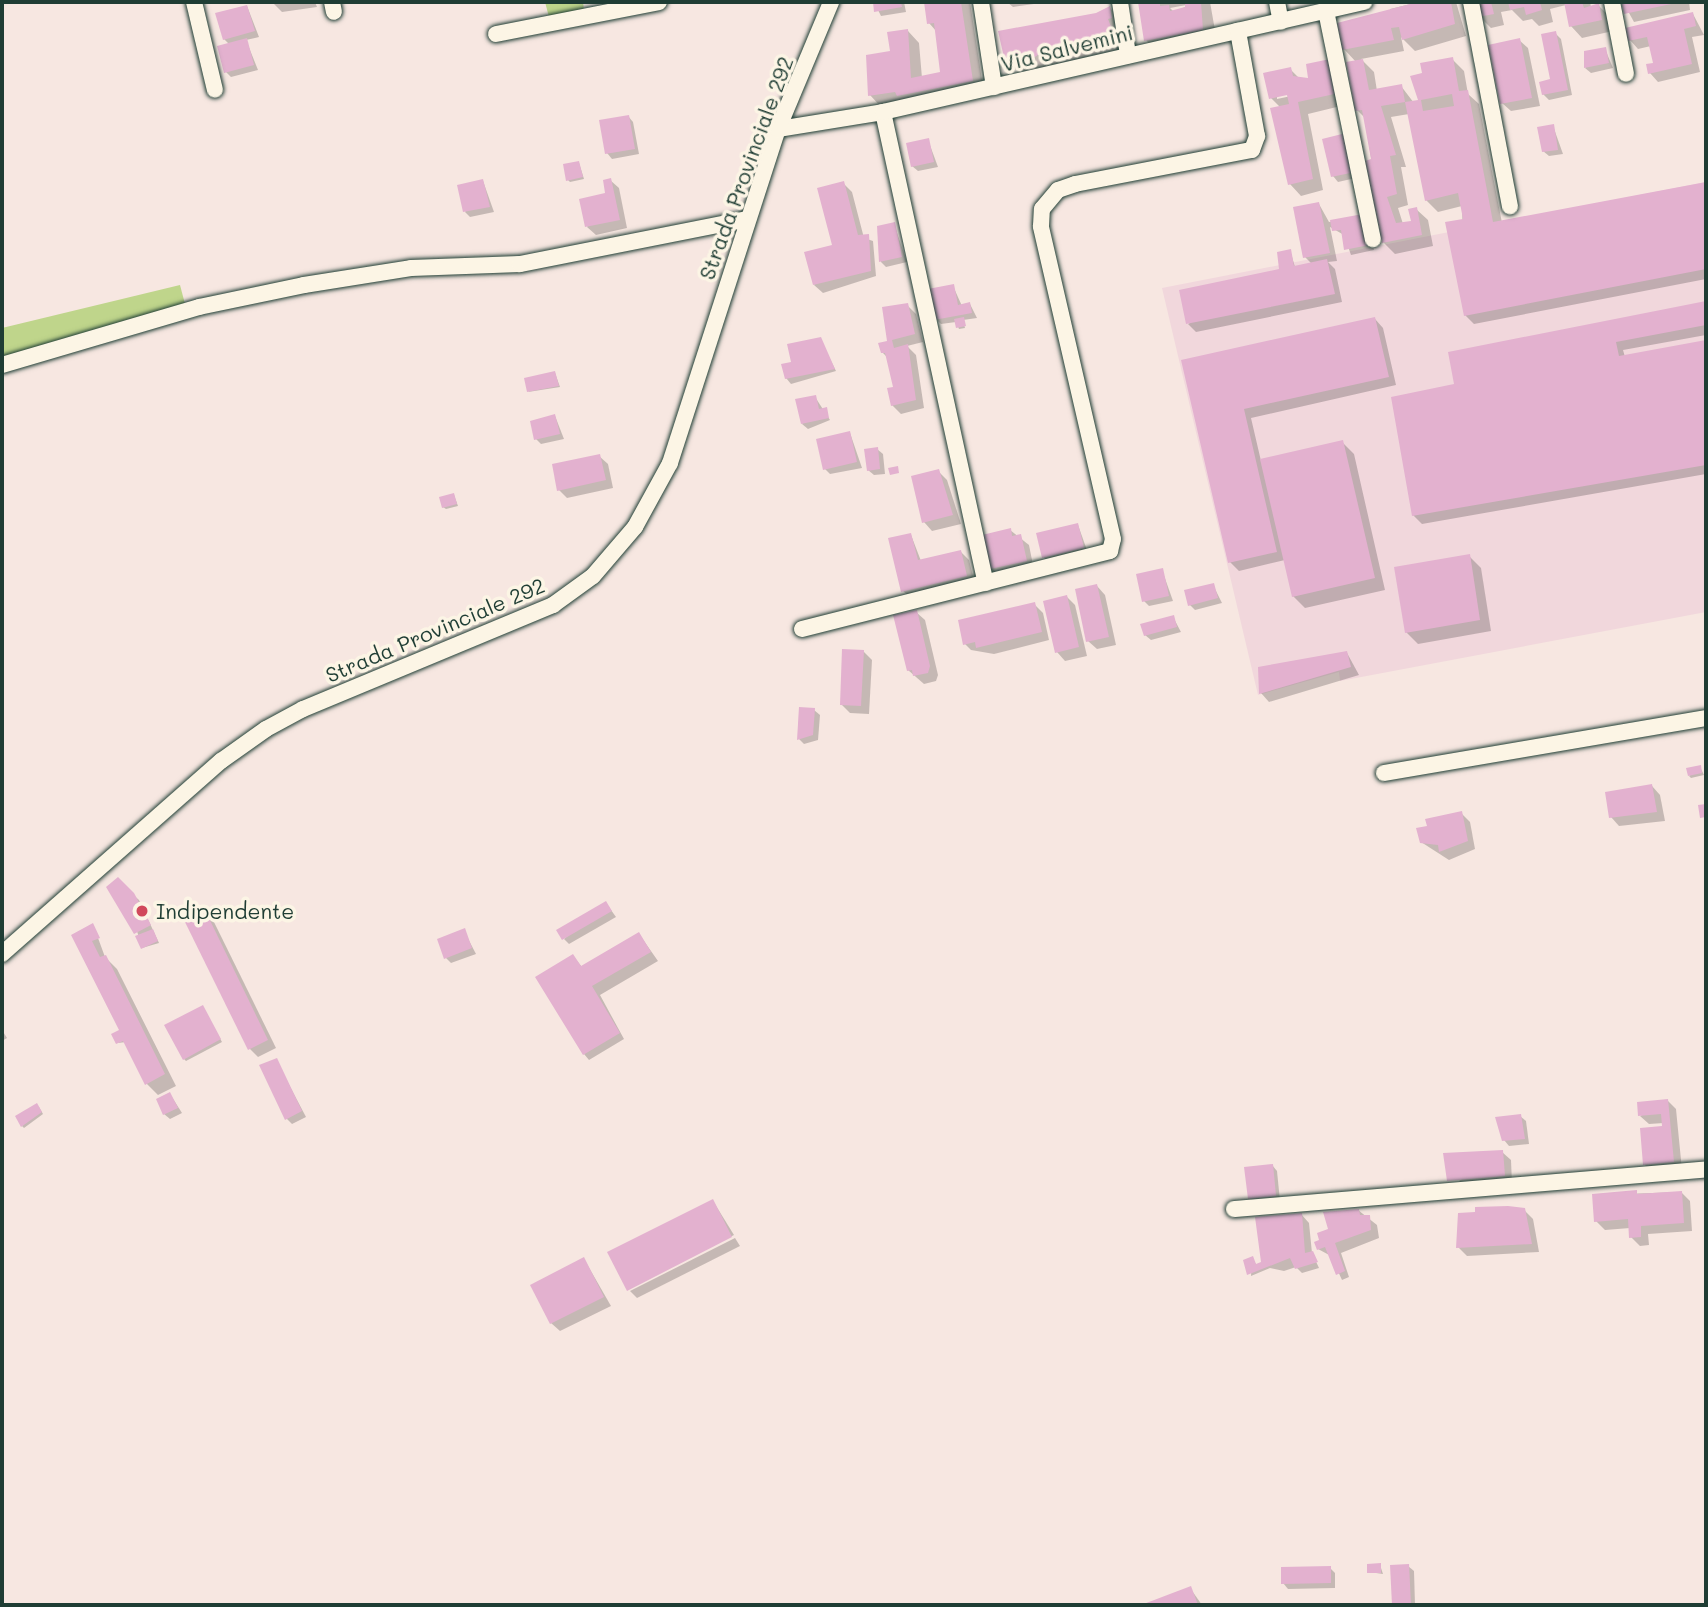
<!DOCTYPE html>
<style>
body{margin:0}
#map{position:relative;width:1708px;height:1607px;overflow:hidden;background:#f7e7e1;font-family:Mali,sans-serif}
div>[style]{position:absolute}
.built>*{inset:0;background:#f1d7dc}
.green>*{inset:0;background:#bfd58b}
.shadow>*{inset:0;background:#0003}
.building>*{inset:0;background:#e3b1cf}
.roads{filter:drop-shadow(0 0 2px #1f3d34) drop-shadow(0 0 2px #1f3d34)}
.minor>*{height:16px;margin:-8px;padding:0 8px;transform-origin:8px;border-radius:8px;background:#fcf5e5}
.dots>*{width:19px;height:19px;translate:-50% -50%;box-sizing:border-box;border:4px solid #fcf5e5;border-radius:50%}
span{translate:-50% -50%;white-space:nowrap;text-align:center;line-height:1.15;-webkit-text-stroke:7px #fcf5e5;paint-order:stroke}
.street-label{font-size:21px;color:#1f3d34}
.poi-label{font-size:21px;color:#1f3d34}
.left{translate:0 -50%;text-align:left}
.frame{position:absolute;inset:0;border:4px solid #1f3d34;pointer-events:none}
</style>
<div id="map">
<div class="built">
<div style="clip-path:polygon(1706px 182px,1706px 612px,1340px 681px,1339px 672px,1258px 695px,1162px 288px)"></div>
</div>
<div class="green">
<div style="clip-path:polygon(545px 2px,583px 2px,584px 10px,549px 17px)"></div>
<div style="clip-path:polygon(180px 285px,185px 304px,2px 357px,2px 328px)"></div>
</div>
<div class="shadow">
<div style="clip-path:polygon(272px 2px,315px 2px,317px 7px,282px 12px)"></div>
<div style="clip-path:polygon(874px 2px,904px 2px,906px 12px,881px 16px)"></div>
<div style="clip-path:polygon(926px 2px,970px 2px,984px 93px,881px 107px,870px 95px,908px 31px,919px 43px,922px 78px,942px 73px,937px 32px,929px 23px)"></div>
<div style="clip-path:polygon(1007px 2px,1041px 2px,1041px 3px,1013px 7px)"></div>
<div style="clip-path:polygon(evenodd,1140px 2px,1210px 2px,1216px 36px,1158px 52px,1146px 40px,1140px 2px,1192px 4px,1174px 12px,1170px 8px,1192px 4px)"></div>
<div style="clip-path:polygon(1419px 2px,1456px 2px,1466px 36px,1415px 51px,1401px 37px,1404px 51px,1361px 59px,1374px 72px,1377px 91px,1401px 86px,1414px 103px,1420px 102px,1424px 74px,1452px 59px,1464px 71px,1468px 94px,1479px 104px,1502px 223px,1706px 183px,1706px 279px,1474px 324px,1465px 315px,1462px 206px,1438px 212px,1426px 200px,1409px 114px,1391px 117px,1406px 167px,1401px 167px,1408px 205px,1398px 208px,1403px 224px,1413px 222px,1416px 209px,1428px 220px,1433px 246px,1395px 254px,1384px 243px,1365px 118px,1357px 110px,1356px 62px,1344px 49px,1390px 14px,1390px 9px)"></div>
<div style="clip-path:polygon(1476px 2px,1590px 2px,1591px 7px,1598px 5px,1610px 17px,1613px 31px,1582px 38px,1571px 26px,1566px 5px,1550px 9px,1553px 22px,1539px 26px,1532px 19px,1523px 21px,1512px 10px,1501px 12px,1504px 25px,1491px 28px,1480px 17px)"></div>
<div style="clip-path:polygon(1623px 2px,1689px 2px,1690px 10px,1634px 22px)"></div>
<div style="clip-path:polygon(247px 6px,259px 37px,246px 40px,258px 70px,231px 77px,226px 72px,230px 45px,224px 39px)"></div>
<div style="clip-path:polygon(1110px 8px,1121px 19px,1127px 54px,1105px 58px,1101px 54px,1053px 65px,1034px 77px,1019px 73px,1007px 62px)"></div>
<div style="clip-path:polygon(1693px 14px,1704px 35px,1692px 37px,1700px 72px,1658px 82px,1650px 73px,1655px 64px,1651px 46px,1638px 49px,1630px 40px)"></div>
<div style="clip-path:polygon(1555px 33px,1561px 39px,1572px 95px,1549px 100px,1543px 94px,1552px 81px)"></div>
<div style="clip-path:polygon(1519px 40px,1528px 48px,1540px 106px,1511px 111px,1502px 103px)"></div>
<div style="clip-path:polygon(1605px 49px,1613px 68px,1591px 73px,1585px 68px)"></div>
<div style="clip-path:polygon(evenodd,1308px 65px,1349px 104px,1308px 114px,1323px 190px,1301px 196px,1290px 184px,1280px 107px,1271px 98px,1290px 69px,1300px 79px,1311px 80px,1308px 65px,1295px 92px,1296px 95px,1277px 99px,1277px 96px,1295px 92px)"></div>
<div style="clip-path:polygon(628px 116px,633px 122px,639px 154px,612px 159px,607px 153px)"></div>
<div style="clip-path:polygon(1553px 126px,1563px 154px,1549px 156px,1543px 151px)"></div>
<div style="clip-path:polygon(928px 140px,938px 167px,918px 171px,912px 166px)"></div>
<div style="clip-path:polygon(1325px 140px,1360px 177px,1338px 182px,1333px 176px)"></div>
<div style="clip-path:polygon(579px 163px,584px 179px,570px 182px,568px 180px)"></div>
<div style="clip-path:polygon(610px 180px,619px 188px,627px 228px,596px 235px,587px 227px,607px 194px)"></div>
<div style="clip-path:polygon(483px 181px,494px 212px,470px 217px,465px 212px)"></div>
<div style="clip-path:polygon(843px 183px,852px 192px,864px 238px,873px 241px,876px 276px,823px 293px,814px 285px,834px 246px)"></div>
<div style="clip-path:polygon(1319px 204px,1329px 222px,1363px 216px,1368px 221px,1374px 250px,1351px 255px,1344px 235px,1330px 227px,1337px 261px,1328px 262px,1335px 269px,1342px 302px,1196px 332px,1188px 324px,1283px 270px,1290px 250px,1295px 267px,1312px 264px,1305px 257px)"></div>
<div style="clip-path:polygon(894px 224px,907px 262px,886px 267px,881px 262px,879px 227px)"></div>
<div style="clip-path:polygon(953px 286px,962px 306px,970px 304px,977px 318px,963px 320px,965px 328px,959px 329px,956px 322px,941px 324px,936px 319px)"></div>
<div style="clip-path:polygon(1706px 302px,1706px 335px,1623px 350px,1625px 357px,1706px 342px,1706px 474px,1422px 524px,1413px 515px,1456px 385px,1450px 354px)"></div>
<div style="clip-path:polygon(907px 305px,916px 314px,923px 342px,907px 346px,916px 355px,924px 408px,901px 414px,892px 405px,895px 388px,889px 359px,882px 352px)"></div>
<div style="clip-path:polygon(1375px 319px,1383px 328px,1396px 385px,1251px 418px,1261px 461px,1342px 442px,1354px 454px,1385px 590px,1305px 608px,1293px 596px,1285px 560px,1239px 571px,1230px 562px,1183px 361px)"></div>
<div style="clip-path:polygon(820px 339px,836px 371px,791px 384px,786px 378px,793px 364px)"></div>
<div style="clip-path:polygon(555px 373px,560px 387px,528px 392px)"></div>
<div style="clip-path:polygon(815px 397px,830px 420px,808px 429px,802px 424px)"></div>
<div style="clip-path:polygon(555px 416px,564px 439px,541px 444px,536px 439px)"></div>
<div style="clip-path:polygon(850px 433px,862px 468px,830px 474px,825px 469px)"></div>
<div style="clip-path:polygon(877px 449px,883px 454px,885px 474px,874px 475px,868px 470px)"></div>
<div style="clip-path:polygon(599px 456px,608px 464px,613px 488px,567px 498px,559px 490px)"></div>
<div style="clip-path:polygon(938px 471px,947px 480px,961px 524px,932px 531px,924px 522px)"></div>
<div style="clip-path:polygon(454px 495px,458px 506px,446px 509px,443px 507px)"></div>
<div style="clip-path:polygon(1078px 525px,1088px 553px,1049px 562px,1043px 557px)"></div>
<div style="clip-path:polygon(1010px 530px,1029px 545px,1034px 570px,1000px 577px,991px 569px)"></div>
<div style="clip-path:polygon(911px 535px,921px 561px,960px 551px,969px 560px,975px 584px,912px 599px,903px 591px)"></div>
<div style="clip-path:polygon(1469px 556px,1481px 568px,1491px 631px,1418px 644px,1406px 632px)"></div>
<div style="clip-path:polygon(1162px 570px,1173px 601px,1149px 606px,1144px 601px)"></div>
<div style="clip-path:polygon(1213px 585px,1222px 603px,1195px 610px,1190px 605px)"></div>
<div style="clip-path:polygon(1097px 586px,1105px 595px,1116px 645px,1097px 649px,1088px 641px)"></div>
<div style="clip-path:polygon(1067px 597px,1075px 605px,1087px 656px,1065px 661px,1057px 652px)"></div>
<div style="clip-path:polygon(1034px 604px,1043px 613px,1049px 640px,994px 654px,971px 650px,965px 644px)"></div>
<div style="clip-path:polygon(916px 612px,925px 620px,938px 675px,936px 681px,924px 684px,908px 670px)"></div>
<div style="clip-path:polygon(1173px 617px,1181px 632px,1151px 640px,1145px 635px)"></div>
<div style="clip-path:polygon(863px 651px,872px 660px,869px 714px,850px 713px,841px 704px)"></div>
<div style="clip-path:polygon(1347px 653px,1359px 675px,1269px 702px,1261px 693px)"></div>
<div style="clip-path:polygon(814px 710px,820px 715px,818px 740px,804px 744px,799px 739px)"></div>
<div style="clip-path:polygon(1700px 767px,1704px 775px,1691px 778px,1689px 776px)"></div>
<div style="clip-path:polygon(1652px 786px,1660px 795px,1665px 821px,1619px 826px,1611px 817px)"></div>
<div style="clip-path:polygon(1461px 813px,1470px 822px,1475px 849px,1449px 860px,1421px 842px,1429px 827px)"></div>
<div style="clip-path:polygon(124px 887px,139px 900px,159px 943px,142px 948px)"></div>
<div style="clip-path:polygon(606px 903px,616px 917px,569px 944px,564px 939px)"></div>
<div style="clip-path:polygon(204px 910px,212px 918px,276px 1048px,258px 1057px,250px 1049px)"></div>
<div style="clip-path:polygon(94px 927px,105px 957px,117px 969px,176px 1086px,158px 1095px,146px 1083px,126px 1042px,118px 1043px,124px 1038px,74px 935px)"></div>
<div style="clip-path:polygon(464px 931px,476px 954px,451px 963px,446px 958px)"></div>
<div style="clip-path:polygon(639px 934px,658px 961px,600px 995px,624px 1039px,589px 1060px,584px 1054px,573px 956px,582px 967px)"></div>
<div style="clip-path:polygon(203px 1007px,222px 1042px,186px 1061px,184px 1059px)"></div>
<div style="clip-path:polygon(2px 1030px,7px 1038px,2px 1041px)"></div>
<div style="clip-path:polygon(276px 1060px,306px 1117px,292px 1124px,287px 1119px)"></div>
<div style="clip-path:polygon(170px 1094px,182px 1113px,170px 1119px,164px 1114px)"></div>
<div style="clip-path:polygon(1668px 1101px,1676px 1109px,1682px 1170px,1653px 1173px,1645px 1165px,1664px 1123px,1649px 1124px,1640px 1116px)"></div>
<div style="clip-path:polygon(39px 1107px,43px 1114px,24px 1128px,22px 1126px)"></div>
<div style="clip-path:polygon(1520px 1116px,1526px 1121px,1529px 1144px,1509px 1146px,1504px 1140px)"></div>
<div style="clip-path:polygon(1502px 1152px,1511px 1160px,1512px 1184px,1466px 1188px,1459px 1181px)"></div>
<div style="clip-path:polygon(1272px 1165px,1277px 1171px,1280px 1201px,1255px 1203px,1249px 1198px)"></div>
<div style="clip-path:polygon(1681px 1192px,1690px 1201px,1692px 1231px,1648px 1234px,1649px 1245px,1640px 1246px,1631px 1237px,1630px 1228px,1605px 1230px,1596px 1221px,1594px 1195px)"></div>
<div style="clip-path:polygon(713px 1201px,734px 1235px,629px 1288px)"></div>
<div style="clip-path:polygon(1358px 1210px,1377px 1225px,1379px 1238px,1341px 1253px,1349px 1277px,1342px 1280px,1331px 1256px,1318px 1249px,1330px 1230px)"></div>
<div style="clip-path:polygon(1524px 1210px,1533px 1219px,1539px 1252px,1467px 1256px,1458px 1247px)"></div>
<div style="clip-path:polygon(1301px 1214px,1309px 1223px,1312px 1253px,1319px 1268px,1302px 1273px,1296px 1267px,1284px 1271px,1270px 1268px,1251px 1276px,1252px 1258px,1257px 1266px,1266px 1265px)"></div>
<div style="clip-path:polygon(735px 1238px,740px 1246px,637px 1298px,630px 1291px)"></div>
<div style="clip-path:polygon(584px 1259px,611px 1306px,560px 1331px,551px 1323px)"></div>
<div style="clip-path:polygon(1380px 1565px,1383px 1574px,1369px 1572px)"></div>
<div style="clip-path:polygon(1392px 1566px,1408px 1566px,1414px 1571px,1415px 1605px,1393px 1605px)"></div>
<div style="clip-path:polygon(1330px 1568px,1335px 1573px,1335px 1588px,1288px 1589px,1283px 1583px)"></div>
<div style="clip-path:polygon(1190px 1588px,1202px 1605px,1146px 1605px)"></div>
</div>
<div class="building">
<div style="clip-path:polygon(873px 2px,901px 2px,902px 7px,874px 12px)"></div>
<div style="clip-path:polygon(924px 2px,961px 2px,973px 81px,897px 96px,895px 92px,868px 96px,866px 55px,890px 51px,887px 32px,908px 29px,911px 78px,940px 72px,934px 23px,927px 24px)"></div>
<div style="clip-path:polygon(1138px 2px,1160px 2px,1160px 6px,1169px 5px,1170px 11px,1185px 7px,1185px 2px,1201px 2px,1203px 30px,1144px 41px)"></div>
<div style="clip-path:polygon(1418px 2px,1451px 2px,1455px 24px,1402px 40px,1399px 27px,1391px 28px,1394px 40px,1342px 50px,1337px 23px)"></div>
<div style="clip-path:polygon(1474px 2px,1491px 2px,1494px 14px,1478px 17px)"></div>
<div style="clip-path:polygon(1508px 2px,1540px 2px,1542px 10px,1526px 15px,1524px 7px,1510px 10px)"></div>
<div style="clip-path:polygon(1564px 2px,1582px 2px,1584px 8px,1599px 3px,1602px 20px,1569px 27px)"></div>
<div style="clip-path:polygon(1621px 2px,1676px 2px,1676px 3px,1624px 14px)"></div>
<div style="clip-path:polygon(247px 5px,255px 31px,223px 40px,215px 13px)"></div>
<div style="clip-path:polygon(1110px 6px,1112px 18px,1108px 19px,1117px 42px,1092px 47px,1091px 42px,1041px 53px,1021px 66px,1019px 59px,1005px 62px,998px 31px,1096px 13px)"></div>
<div style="clip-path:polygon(1693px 12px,1696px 26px,1684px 29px,1692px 64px,1648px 74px,1646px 64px,1653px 63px,1647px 37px,1628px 41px,1625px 28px)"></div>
<div style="clip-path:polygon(1556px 31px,1568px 90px,1542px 95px,1539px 82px,1550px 79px,1541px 34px)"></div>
<div style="clip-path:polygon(247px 38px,254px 65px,224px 73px,217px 46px)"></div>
<div style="clip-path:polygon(1520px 38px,1532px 98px,1500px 104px,1488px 45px)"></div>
<div style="clip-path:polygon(1606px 47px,1609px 63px,1584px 68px,1584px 51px)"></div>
<div style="clip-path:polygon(evenodd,1453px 57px,1459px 91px,1468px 90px,1493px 222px,1706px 182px,1706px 269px,1464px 316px,1445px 222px,1463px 219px,1458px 193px,1425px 201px,1405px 102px,1418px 100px,1410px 76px,1422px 73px,1420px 63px,1453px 57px,1452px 94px,1454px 106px,1423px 111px,1421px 100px,1452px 94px)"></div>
<div style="clip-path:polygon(1330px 59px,1339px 93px,1298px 102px,1313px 179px,1288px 185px,1270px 108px,1289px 104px,1287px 95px,1269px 99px,1263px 73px,1291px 67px,1293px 76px,1308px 78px,1306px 64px)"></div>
<div style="clip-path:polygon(1363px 59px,1369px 90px,1402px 84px,1405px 102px,1381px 106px,1396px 155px,1390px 156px,1397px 194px,1387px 197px,1396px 223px,1411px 221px,1408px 209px,1417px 207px,1422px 235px,1382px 243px,1365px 161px,1371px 159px,1362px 110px,1355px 111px,1346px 62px)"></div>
<div style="clip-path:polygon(629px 115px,635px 149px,605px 154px,599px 120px)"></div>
<div style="clip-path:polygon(1554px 124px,1558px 150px,1542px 152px,1537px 127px)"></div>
<div style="clip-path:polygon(1346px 133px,1355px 172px,1331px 177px,1322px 139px)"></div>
<div style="clip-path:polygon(929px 138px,934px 162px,911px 167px,906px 143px)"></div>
<div style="clip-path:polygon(579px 161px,583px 177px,566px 181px,563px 164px)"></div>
<div style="clip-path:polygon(611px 178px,620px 220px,585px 227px,579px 199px,605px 193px,603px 180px)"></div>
<div style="clip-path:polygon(483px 179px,490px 207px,463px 212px,457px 185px)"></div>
<div style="clip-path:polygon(844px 181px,858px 235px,869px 234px,871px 271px,813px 285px,804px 252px,832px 245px,817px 188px)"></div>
<div style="clip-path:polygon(1319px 202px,1330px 253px,1303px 258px,1293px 207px)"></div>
<div style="clip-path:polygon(1363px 214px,1369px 245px,1344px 250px,1341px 230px,1332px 231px,1330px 220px)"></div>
<div style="clip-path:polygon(895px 222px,902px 257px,879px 262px,877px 226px)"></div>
<div style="clip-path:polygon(1291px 249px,1294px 266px,1327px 259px,1335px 294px,1186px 324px,1179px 290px,1279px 269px,1277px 252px)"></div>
<div style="clip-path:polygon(954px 284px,958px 305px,970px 302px,972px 313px,934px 320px,928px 289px)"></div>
<div style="clip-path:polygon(1706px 301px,1706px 325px,1616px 342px,1619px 356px,1706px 340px,1706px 465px,1412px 516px,1391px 397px,1454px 384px,1448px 352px)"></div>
<div style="clip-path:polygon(908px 303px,915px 334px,892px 340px,894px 348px,908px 344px,916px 400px,891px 406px,887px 388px,893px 387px,885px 353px,881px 353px,878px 343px,887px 341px,882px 307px)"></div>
<div style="clip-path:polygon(964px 317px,966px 326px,956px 328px,954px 319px)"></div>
<div style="clip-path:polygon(1375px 317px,1389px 377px,1244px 409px,1277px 552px,1228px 563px,1181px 360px)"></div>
<div style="clip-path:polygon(821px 337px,835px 369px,785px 379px,781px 364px,791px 362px,787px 344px)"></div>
<div style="clip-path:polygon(555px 371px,559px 386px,527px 392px,524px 378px)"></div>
<div style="clip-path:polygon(816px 395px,819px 409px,827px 407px,829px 418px,801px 424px,795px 399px)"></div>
<div style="clip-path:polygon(555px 414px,560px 434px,534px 440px,530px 421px)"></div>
<div style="clip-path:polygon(850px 431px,857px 462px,823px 470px,816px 439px)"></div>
<div style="clip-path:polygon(1343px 440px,1375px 578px,1292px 597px,1260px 459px)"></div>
<div style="clip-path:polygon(878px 447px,880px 469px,867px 471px,864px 449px)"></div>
<div style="clip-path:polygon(600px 454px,606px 480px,557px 491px,552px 464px)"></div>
<div style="clip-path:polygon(898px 466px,899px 473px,890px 475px,888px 468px)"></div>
<div style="clip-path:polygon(939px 469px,953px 515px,922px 523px,911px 476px)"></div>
<div style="clip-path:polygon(454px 493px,457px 504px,442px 508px,439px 497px)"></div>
<div style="clip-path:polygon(1078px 523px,1084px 548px,1042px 558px,1036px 533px)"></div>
<div style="clip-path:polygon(1011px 528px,1012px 536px,1021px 534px,1027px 561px,990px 569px,982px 535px)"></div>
<div style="clip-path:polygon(911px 533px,918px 560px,961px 550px,967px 576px,901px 592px,888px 538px)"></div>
<div style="clip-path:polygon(1470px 554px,1480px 620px,1405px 633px,1394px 567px)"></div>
<div style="clip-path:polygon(1163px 568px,1169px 596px,1142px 602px,1136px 574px)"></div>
<div style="clip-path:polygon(1214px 583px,1218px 598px,1188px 606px,1184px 590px)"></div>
<div style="clip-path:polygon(1097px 584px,1109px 637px,1086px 642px,1075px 589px)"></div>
<div style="clip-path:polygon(1067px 595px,1079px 647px,1055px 653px,1043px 601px)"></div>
<div style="clip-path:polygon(1035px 602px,1042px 632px,976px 648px,975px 642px,963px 645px,958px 620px)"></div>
<div style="clip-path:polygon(917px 610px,930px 666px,928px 673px,913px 676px,912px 670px,907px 671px,893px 615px)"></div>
<div style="clip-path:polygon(1174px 615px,1177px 627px,1144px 636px,1140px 624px)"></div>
<div style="clip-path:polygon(842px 649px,864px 650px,861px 706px,840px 705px)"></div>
<div style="clip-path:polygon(1347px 651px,1351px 667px,1259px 694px,1258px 667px)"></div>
<div style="clip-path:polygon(799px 707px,815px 708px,813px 735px,797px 740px)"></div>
<div style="clip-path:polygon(1701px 765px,1702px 773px,1688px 776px,1686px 768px)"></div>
<div style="clip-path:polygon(1652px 784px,1657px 812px,1609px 818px,1605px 792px)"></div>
<div style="clip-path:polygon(1706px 804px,1706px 817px,1700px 818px,1698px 805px)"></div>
<div style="clip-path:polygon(1462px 811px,1468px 841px,1439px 852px,1438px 845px,1420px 843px,1416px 828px,1427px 826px,1425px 819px)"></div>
<div style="clip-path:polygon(118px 877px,134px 893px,151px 925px,134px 934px,106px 887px)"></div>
<div style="clip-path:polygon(606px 901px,612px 911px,562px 940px,556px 930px)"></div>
<div style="clip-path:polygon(204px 908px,268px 1040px,248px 1050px,183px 918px)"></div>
<div style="clip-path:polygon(93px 923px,100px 938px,92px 941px,100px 957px,106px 955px,165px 1074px,145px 1085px,123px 1041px,116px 1044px,111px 1034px,119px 1030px,71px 935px)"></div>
<div style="clip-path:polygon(465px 928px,472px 948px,444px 959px,437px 939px)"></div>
<div style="clip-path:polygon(153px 929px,158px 941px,141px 949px,135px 936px)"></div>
<div style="clip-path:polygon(639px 932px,651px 952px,592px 986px,620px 1033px,583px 1055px,535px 977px,573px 954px,581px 966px)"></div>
<div style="clip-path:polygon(203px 1005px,221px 1039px,183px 1060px,164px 1025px)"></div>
<div style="clip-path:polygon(277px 1058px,302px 1111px,285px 1120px,259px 1065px)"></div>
<div style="clip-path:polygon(170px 1092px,178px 1108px,163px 1115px,156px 1099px)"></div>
<div style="clip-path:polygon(1668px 1099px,1674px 1162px,1643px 1165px,1640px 1128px,1662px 1126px,1661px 1114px,1638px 1116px,1637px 1102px)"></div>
<div style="clip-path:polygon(37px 1103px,42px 1112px,21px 1127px,15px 1116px)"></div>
<div style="clip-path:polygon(1521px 1114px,1525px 1139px,1502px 1141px,1495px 1117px)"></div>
<div style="clip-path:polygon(1503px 1150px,1505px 1176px,1447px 1181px,1443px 1153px)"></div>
<div style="clip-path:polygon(1273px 1164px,1276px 1196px,1248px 1199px,1244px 1167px)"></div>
<div style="clip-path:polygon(1637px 1190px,1637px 1194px,1682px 1191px,1684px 1223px,1641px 1226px,1641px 1237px,1629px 1238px,1628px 1219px,1594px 1222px,1592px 1194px)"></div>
<div style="clip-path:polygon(713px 1199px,732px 1237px,627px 1291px,607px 1252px)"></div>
<div style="clip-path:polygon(1508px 1206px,1525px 1208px,1532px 1244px,1456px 1248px,1458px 1213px,1475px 1212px,1475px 1207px)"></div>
<div style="clip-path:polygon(1359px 1209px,1360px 1215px,1370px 1215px,1371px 1230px,1335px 1243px,1345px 1271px,1336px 1275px,1325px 1247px,1317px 1250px,1314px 1242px,1319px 1240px,1317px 1233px,1328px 1229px,1323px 1212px)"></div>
<div style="clip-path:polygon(1302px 1213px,1305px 1253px,1313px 1251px,1318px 1262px,1295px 1269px,1290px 1258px,1247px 1275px,1243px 1260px,1253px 1256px,1256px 1264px,1261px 1262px,1255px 1217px)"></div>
<div style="clip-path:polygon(584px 1257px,604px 1297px,550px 1324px,530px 1285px)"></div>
<div style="clip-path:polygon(1381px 1563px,1381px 1573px,1367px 1573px,1367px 1564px)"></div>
<div style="clip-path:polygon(1409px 1564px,1411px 1605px,1392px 1605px,1390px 1565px)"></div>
<div style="clip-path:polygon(1331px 1566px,1331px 1583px,1281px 1584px,1281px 1567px)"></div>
<div style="clip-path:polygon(1191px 1586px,1198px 1605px,1141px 1605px)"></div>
</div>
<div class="roads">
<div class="minor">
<div style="left:194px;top:2px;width:90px;rotate:76.6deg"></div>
<div style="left:332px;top:2px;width:10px;rotate:79deg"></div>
<div style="left:981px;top:2px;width:86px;rotate:81.3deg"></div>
<div style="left:1120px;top:2px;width:54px;rotate:81.4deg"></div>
<div style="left:1277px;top:2px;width:20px;rotate:79deg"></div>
<div style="left:1471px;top:2px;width:208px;rotate:79.2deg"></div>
<div style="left:1612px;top:2px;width:73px;rotate:79deg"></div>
<div style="left:1326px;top:11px;width:233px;rotate:78.4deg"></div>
<div style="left:496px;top:34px;width:166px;rotate:-11.1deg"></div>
<div style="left:883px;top:112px;width:482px;rotate:77.7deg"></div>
<div style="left:778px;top:129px;width:106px;rotate:-9.2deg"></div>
<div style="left:883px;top:112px;width:494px;rotate:-12.9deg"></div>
<div style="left:2px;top:365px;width:205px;rotate:-16.4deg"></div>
<div style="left:199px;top:307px;width:107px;rotate:-11.8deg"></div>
<div style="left:304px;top:285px;width:108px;rotate:-9deg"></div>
<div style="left:411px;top:268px;width:109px;rotate:-2.1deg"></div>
<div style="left:520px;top:264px;width:231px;rotate:-11.2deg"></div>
<div style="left:802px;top:629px;width:318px;rotate:-14.2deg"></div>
<div style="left:1110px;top:551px;width:12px;rotate:-76deg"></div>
<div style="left:1113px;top:539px;width:321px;rotate:-103deg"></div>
<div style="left:1041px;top:226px;width:17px;rotate:-87deg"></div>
<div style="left:1042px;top:209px;width:25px;rotate:-50deg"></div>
<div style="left:1058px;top:190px;width:18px;rotate:-19deg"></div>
<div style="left:1075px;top:184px;width:180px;rotate:-10.9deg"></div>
<div style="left:1252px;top:150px;width:15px;rotate:-70deg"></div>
<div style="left:1257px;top:136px;width:107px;rotate:-100.3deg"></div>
<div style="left:1384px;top:773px;width:327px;rotate:-9.7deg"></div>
<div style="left:2px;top:954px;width:292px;rotate:-41.4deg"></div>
<div style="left:221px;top:761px;width:55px;rotate:-35.4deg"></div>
<div style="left:266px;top:729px;width:42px;rotate:-28.4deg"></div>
<div style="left:303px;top:709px;width:271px;rotate:-22.6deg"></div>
<div style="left:553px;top:605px;width:49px;rotate:-35.9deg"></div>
<div style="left:593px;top:576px;width:65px;rotate:-49.4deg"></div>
<div style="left:635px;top:527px;width:73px;rotate:-61.3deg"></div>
<div style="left:670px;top:463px;width:351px;rotate:-72.1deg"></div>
<div style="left:778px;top:129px;width:138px;rotate:-67.3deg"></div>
<div style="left:1234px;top:1209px;width:474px;rotate:-4.8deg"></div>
</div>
</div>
<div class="dots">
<div style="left:142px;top:911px;background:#d1495b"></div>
</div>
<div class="street-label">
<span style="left:1067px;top:48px;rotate:-14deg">Via Salvemini</span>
<span style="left:746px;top:168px;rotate:-70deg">Strada Provinciale 292</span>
<span style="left:435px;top:630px;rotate:-23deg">Strada Provinciale 292</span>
</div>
<div class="poi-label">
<span class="left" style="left:156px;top:911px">Indipendente</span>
</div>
<div class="frame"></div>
</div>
